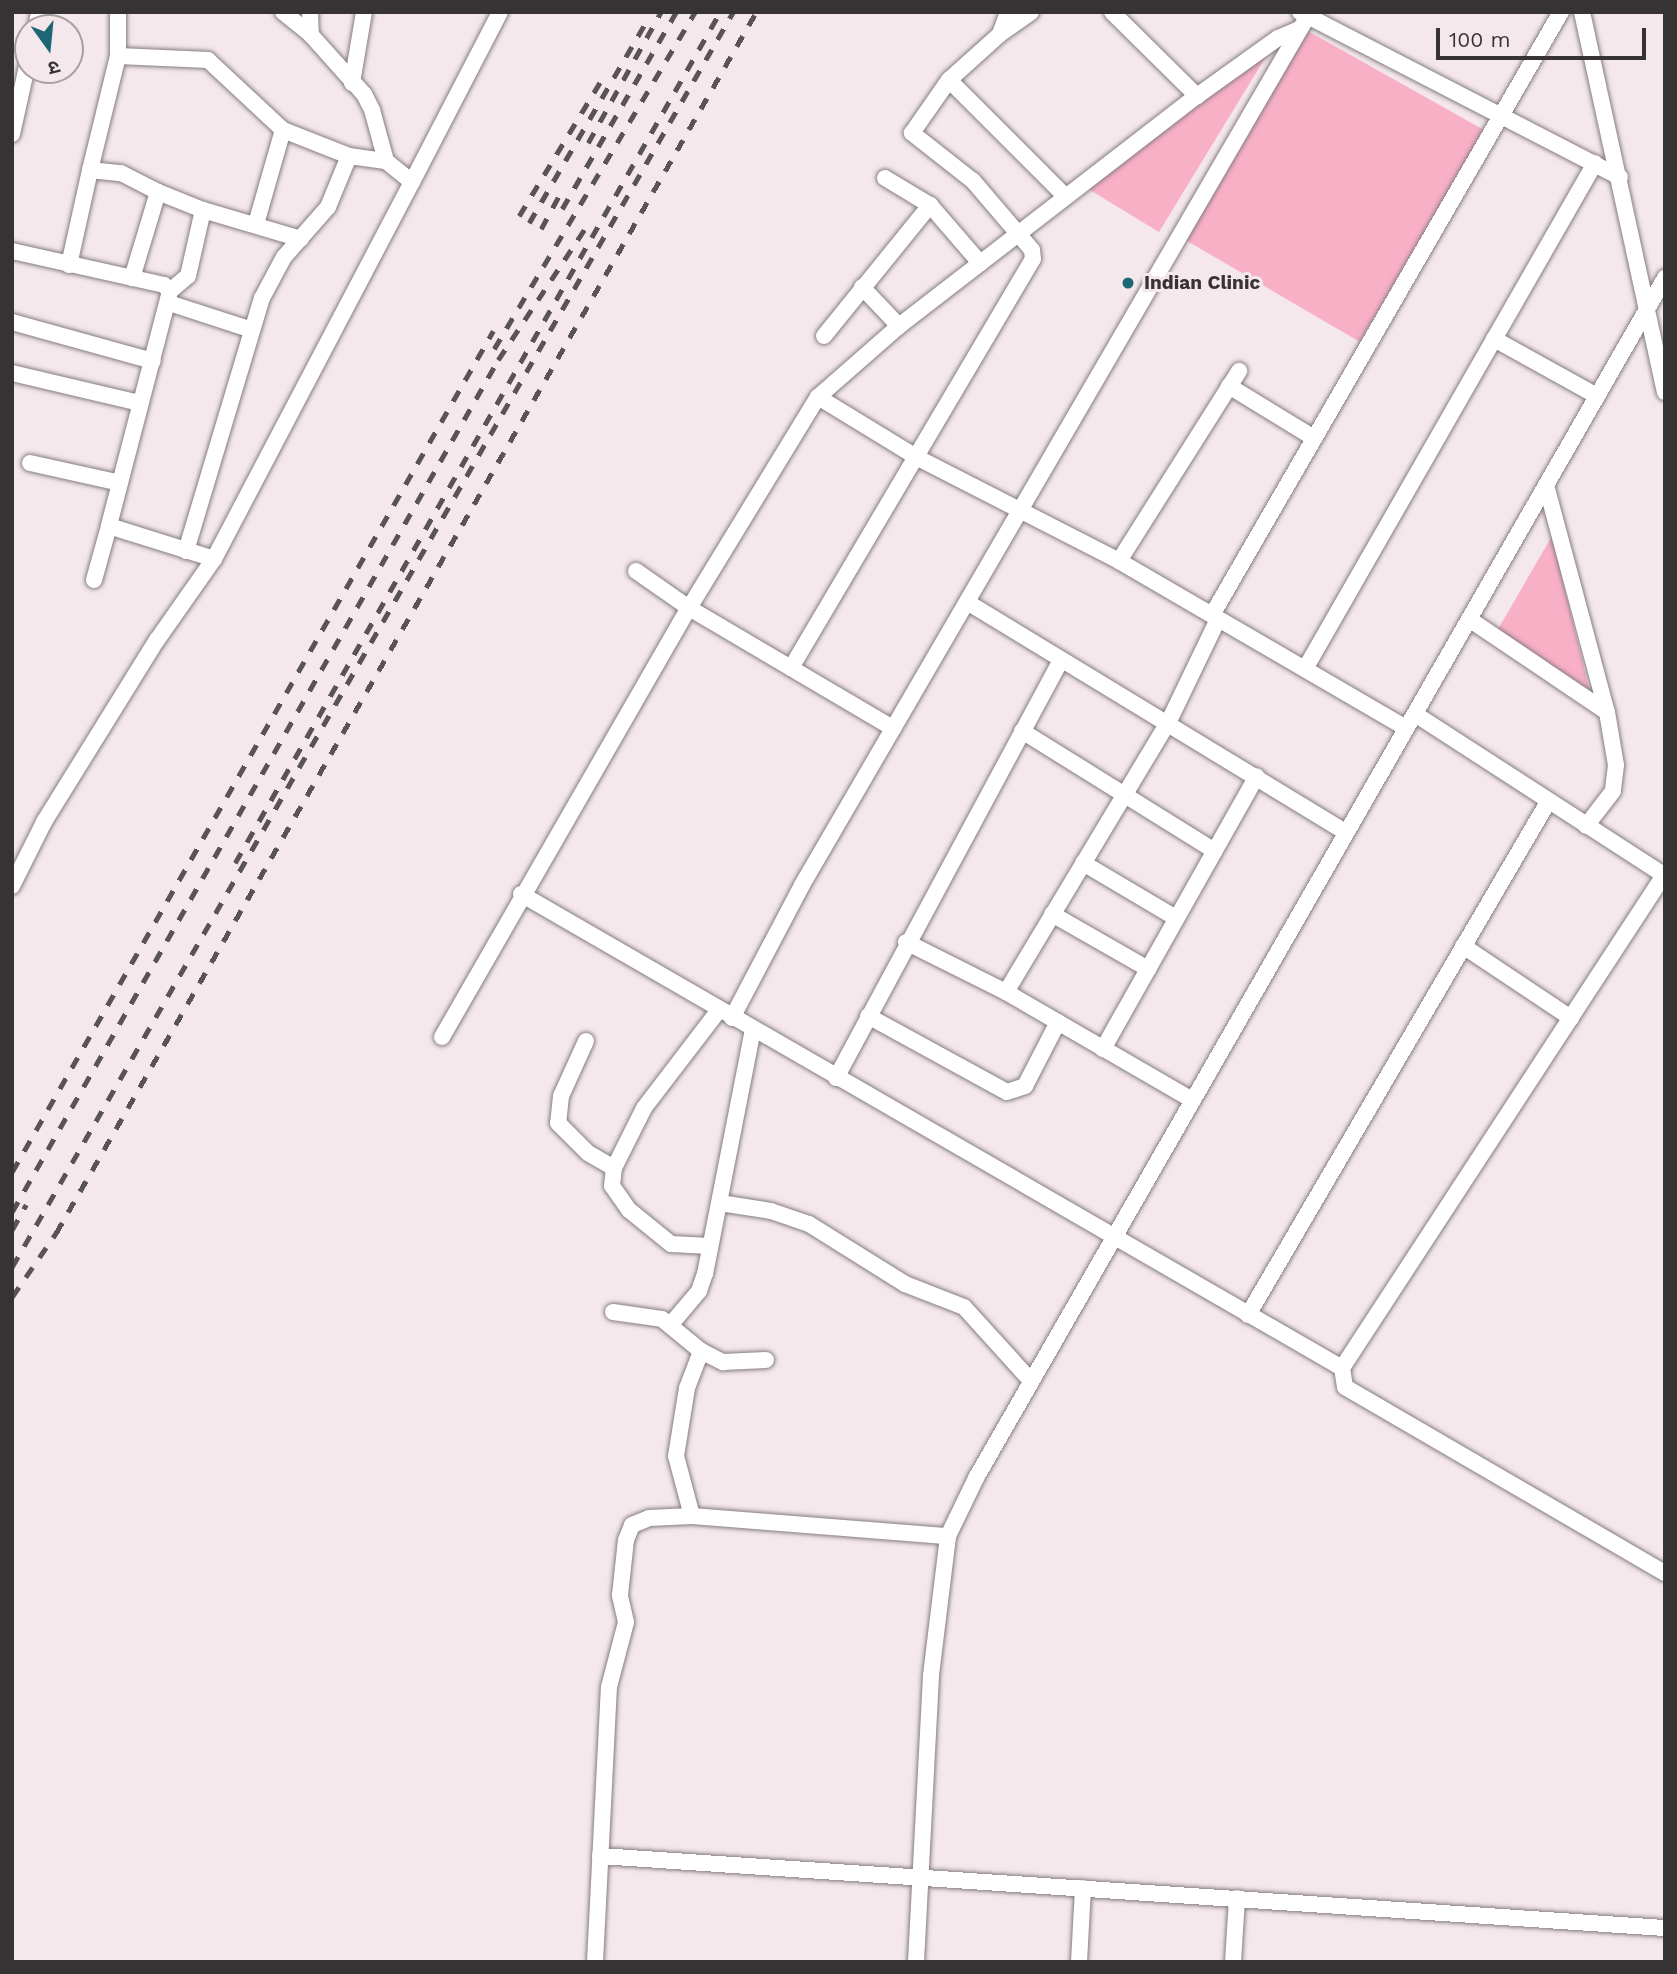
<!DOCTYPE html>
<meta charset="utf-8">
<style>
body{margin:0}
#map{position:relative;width:1677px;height:1974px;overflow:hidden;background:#f4e8ec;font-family:"Work Sans","Noto Sans Devanagari",sans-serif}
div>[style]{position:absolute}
.green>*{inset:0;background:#f8b0c7}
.roads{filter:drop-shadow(0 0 2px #867c7f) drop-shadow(0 0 2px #867c7f)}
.minor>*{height:16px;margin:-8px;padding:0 8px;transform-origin:8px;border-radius:8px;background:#fff}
.rail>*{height:4.5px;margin-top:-2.25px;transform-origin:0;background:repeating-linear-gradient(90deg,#595355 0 12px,transparent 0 24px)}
.dots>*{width:19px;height:19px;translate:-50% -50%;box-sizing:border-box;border:4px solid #f4e8ec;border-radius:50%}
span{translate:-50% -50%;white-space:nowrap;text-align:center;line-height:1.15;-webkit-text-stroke:6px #f4e8ec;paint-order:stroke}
.poi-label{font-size:19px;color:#373234;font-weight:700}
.left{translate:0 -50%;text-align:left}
.frame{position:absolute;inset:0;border:14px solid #373234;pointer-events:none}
.north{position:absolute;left:14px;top:14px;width:70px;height:70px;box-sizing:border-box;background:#f4e8ec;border:2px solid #a89fa2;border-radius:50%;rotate:165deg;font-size:19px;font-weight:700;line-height:28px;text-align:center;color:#373234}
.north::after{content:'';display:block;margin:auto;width:24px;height:32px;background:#1d6673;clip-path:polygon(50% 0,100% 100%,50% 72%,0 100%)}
.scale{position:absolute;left:1436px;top:28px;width:210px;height:32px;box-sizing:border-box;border:4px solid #373234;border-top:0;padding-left:9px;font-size:21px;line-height:24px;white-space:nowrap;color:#373234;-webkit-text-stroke:5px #f4e8ec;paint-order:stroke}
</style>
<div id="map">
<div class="green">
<div style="clip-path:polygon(1299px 26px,1484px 130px,1360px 342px,1182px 238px)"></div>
<div style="clip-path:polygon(1284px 27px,1159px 232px,1080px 184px)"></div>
<div style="clip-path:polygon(1552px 536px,1591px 697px,1497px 631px)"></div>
</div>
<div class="roads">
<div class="minor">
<div style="left:118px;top:12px;width:44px;rotate:90deg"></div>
<div style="left:118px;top:56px;width:90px;rotate:2.5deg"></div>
<div style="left:208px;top:60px;width:103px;rotate:43deg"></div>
<div style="left:283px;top:130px;width:71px;rotate:21.5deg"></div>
<div style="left:349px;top:156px;width:37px;rotate:8deg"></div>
<div style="left:283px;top:12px;width:36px;rotate:39deg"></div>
<div style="left:310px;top:12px;width:23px;rotate:88deg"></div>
<div style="left:311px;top:35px;width:79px;rotate:48.1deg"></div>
<div style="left:364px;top:94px;width:18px;rotate:63deg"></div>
<div style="left:372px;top:110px;width:53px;rotate:74.6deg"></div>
<div style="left:386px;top:161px;width:33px;rotate:39deg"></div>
<div style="left:412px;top:182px;width:191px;rotate:-62.6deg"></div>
<div style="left:1112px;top:12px;width:120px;rotate:44.7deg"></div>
<div style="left:1300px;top:12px;width:360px;rotate:27.3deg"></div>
<div style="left:1582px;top:12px;width:389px;rotate:77.7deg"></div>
<div style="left:36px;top:28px;width:16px;rotate:-79deg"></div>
<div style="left:1000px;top:34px;width:38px;rotate:-35deg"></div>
<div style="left:118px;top:56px;width:117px;rotate:103.8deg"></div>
<div style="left:90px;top:170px;width:31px;rotate:6deg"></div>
<div style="left:121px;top:173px;width:42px;rotate:27.2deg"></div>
<div style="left:158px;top:192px;width:90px;rotate:106.8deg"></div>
<div style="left:949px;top:80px;width:165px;rotate:45deg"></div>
<div style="left:352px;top:83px;width:72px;rotate:-80.4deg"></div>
<div style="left:12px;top:134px;width:74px;rotate:-77.5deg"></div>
<div style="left:885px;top:178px;width:52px;rotate:31deg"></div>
<div style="left:930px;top:205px;width:77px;rotate:49.2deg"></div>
<div style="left:158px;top:192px;width:48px;rotate:21.8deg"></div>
<div style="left:203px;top:210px;width:102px;rotate:16.5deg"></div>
<div style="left:256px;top:224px;width:98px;rotate:-74deg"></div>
<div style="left:12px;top:251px;width:156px;rotate:12.6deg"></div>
<div style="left:164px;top:285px;width:8px;rotate:45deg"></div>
<div style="left:170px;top:291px;width:243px;rotate:104.6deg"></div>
<div style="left:109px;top:526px;width:110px;rotate:17.4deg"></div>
<div style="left:69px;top:265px;width:97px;rotate:-77.5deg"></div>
<div style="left:862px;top:287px;width:54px;rotate:46.5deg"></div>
<div style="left:170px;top:291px;width:23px;rotate:-40deg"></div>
<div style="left:188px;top:276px;width:68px;rotate:-77.2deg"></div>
<div style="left:169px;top:303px;width:87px;rotate:18deg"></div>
<div style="left:12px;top:322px;width:146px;rotate:15.5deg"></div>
<div style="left:824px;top:336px;width:169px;rotate:-51deg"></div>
<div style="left:1494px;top:339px;width:118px;rotate:29deg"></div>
<div style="left:12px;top:373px;width:131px;rotate:13.2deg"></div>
<div style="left:1229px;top:386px;width:100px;rotate:31.5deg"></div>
<div style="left:818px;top:397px;width:117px;rotate:31.4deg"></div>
<div style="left:918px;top:458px;width:226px;rotate:27.1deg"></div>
<div style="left:1119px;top:561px;width:332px;rotate:30.2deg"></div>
<div style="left:30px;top:463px;width:92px;rotate:12.5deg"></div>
<div style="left:1546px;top:485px;width:235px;rotate:75deg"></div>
<div style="left:1607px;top:712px;width:54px;rotate:80.4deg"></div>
<div style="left:1616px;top:765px;width:26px;rotate:97deg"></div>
<div style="left:1613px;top:791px;width:44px;rotate:127.6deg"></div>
<div style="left:186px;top:551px;width:264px;rotate:-73.3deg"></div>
<div style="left:262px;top:298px;width:47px;rotate:-61.8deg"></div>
<div style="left:284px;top:257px;width:67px;rotate:-48.7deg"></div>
<div style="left:328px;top:207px;width:55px;rotate:-67.6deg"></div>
<div style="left:1119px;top:561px;width:225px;rotate:-57.7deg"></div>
<div style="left:636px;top:571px;width:65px;rotate:34.9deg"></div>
<div style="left:689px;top:608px;width:237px;rotate:30.5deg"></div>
<div style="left:94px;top:580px;width:56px;rotate:-74.5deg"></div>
<div style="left:967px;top:602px;width:443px;rotate:31.3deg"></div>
<div style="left:1212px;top:615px;width:697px;rotate:-59.94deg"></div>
<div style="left:1469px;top:619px;width:166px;rotate:34deg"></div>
<div style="left:791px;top:668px;width:475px;rotate:-59.4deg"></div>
<div style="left:1033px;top:259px;width:9px;rotate:-96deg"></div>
<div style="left:1032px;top:250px;width:91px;rotate:-130.5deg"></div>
<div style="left:973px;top:181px;width:78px;rotate:-141.8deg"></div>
<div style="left:912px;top:133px;width:65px;rotate:-55.1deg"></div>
<div style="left:949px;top:80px;width:69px;rotate:-42deg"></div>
<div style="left:1000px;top:34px;width:23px;rotate:-70deg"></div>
<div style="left:1305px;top:669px;width:583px;rotate:-60.18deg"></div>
<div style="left:1415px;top:714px;width:298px;rotate:32.9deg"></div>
<div style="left:1022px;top:731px;width:227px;rotate:31.9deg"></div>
<div style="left:1083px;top:863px;width:108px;rotate:30.6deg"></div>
<div style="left:1664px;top:875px;width:589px;rotate:123.15deg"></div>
<div style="left:1342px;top:1368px;width:19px;rotate:81deg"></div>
<div style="left:1345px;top:1387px;width:370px;rotate:30.2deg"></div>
<div style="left:12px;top:886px;width:72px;rotate:-63.4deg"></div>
<div style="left:44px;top:822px;width:214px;rotate:-58.2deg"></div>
<div style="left:157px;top:640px;width:99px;rotate:-54.9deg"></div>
<div style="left:214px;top:559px;width:426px;rotate:-62.3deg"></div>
<div style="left:521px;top:894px;width:948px;rotate:30deg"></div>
<div style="left:1052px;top:914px;width:111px;rotate:29.8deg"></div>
<div style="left:906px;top:942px;width:112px;rotate:26.6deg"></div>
<div style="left:1006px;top:992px;width:215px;rotate:30.1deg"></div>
<div style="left:1463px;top:946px;width:130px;rotate:33.7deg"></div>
<div style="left:1006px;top:992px;width:316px;rotate:-59deg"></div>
<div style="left:1169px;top:721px;width:113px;rotate:-64.3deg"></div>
<div style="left:868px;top:1016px;width:158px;rotate:28.7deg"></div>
<div style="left:1007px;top:1092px;width:19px;rotate:-18deg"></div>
<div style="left:1025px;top:1086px;width:72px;rotate:-62.7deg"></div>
<div style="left:732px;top:1018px;width:150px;rotate:-62.2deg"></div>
<div style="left:802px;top:885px;width:1010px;rotate:-59.8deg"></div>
<div style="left:442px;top:1037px;width:495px;rotate:-60.1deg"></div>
<div style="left:689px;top:608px;width:247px;rotate:-58.6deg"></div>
<div style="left:818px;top:397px;width:108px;rotate:-41.2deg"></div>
<div style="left:899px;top:326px;width:376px;rotate:-37.7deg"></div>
<div style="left:1197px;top:96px;width:100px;rotate:-35.6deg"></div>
<div style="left:1278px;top:38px;width:21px;rotate:-23deg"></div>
<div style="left:586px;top:1041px;width:60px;rotate:114.4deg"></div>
<div style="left:561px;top:1096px;width:27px;rotate:96deg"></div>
<div style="left:558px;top:1123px;width:42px;rotate:45deg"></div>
<div style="left:588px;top:1153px;width:30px;rotate:30deg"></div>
<div style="left:1103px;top:1049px;width:313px;rotate:-60.6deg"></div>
<div style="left:836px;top:1078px;width:474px;rotate:-61.7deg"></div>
<div style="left:720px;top:1203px;width:52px;rotate:8.9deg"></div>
<div style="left:771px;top:1211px;width:40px;rotate:18.9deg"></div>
<div style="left:809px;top:1224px;width:113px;rotate:32deg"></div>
<div style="left:905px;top:1284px;width:63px;rotate:21.3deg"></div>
<div style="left:964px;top:1307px;width:100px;rotate:47.8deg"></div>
<div style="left:710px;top:1246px;width:39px;rotate:-177deg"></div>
<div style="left:671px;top:1244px;width:54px;rotate:-141deg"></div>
<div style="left:629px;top:1210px;width:29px;rotate:-125deg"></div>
<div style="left:612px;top:1186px;width:18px;rotate:-84deg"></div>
<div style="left:614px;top:1168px;width:67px;rotate:-63.4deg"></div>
<div style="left:644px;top:1108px;width:123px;rotate:-52.6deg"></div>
<div style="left:613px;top:1312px;width:49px;rotate:8.1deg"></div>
<div style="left:662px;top:1319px;width:50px;rotate:39.4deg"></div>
<div style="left:701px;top:1351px;width:25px;rotate:27deg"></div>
<div style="left:723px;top:1362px;width:43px;rotate:-2.7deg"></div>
<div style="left:1248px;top:1315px;width:594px;rotate:-59.68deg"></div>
<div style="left:672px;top:1323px;width:42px;rotate:-49.8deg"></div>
<div style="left:699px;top:1291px;width:18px;rotate:-71deg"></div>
<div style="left:705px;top:1274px;width:249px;rotate:-78.9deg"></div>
<div style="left:692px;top:1516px;width:62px;rotate:-104.9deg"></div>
<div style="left:676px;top:1456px;width:69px;rotate:-80.8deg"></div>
<div style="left:687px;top:1388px;width:40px;rotate:-69deg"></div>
<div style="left:600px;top:1856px;width:1067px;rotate:3.87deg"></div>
<div style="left:595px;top:1962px;width:275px;rotate:-87.1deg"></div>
<div style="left:609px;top:1687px;width:67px;rotate:-75.3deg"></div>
<div style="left:626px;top:1622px;width:28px;rotate:-103deg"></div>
<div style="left:620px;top:1595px;width:55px;rotate:-83.8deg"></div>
<div style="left:626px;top:1540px;width:16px;rotate:-68deg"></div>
<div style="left:632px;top:1525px;width:18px;rotate:-22deg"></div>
<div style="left:649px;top:1518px;width:43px;rotate:-2.7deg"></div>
<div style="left:692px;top:1516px;width:257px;rotate:4.5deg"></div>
<div style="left:916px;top:1962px;width:287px;rotate:-87deg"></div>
<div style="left:931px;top:1675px;width:140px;rotate:-83deg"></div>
<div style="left:948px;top:1536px;width:64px;rotate:-64.2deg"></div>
<div style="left:976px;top:1478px;width:1384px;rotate:-60.14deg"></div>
<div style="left:1079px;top:1962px;width:74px;rotate:-86.9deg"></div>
<div style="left:1233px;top:1962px;width:64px;rotate:-86.4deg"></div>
</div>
</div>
<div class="rail">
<div style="left:588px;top:143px;width:150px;rotate:-60.9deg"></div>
<div style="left:562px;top:209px;width:228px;rotate:-59.9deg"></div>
<div style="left:519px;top:216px;width:166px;rotate:-58.8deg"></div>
<div style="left:529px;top:223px;width:238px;rotate:-59.8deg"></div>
<div style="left:541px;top:229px;width:42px;rotate:-61.6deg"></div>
<div style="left:494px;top:349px;width:392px;rotate:-59.2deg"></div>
<div style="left:235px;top:863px;width:980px;rotate:-60.32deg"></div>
<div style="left:12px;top:1172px;width:969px;rotate:-60.23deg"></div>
<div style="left:12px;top:1212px;width:981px;rotate:-60.3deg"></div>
<div style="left:498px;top:360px;width:163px;rotate:-56.5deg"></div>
<div style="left:12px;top:1230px;width:29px;rotate:-61deg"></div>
<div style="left:12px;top:1267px;width:1447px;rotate:-60.12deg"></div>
<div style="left:12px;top:1297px;width:78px;rotate:-55.5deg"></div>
<div style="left:56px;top:1233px;width:1407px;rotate:-60.17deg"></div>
</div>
<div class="dots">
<div style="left:1128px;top:283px;background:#1d6673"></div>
</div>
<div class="poi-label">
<span class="left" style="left:1144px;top:283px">Indian Clinic</span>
</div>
<div class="frame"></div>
<div class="north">उ</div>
<div class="scale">100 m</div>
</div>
